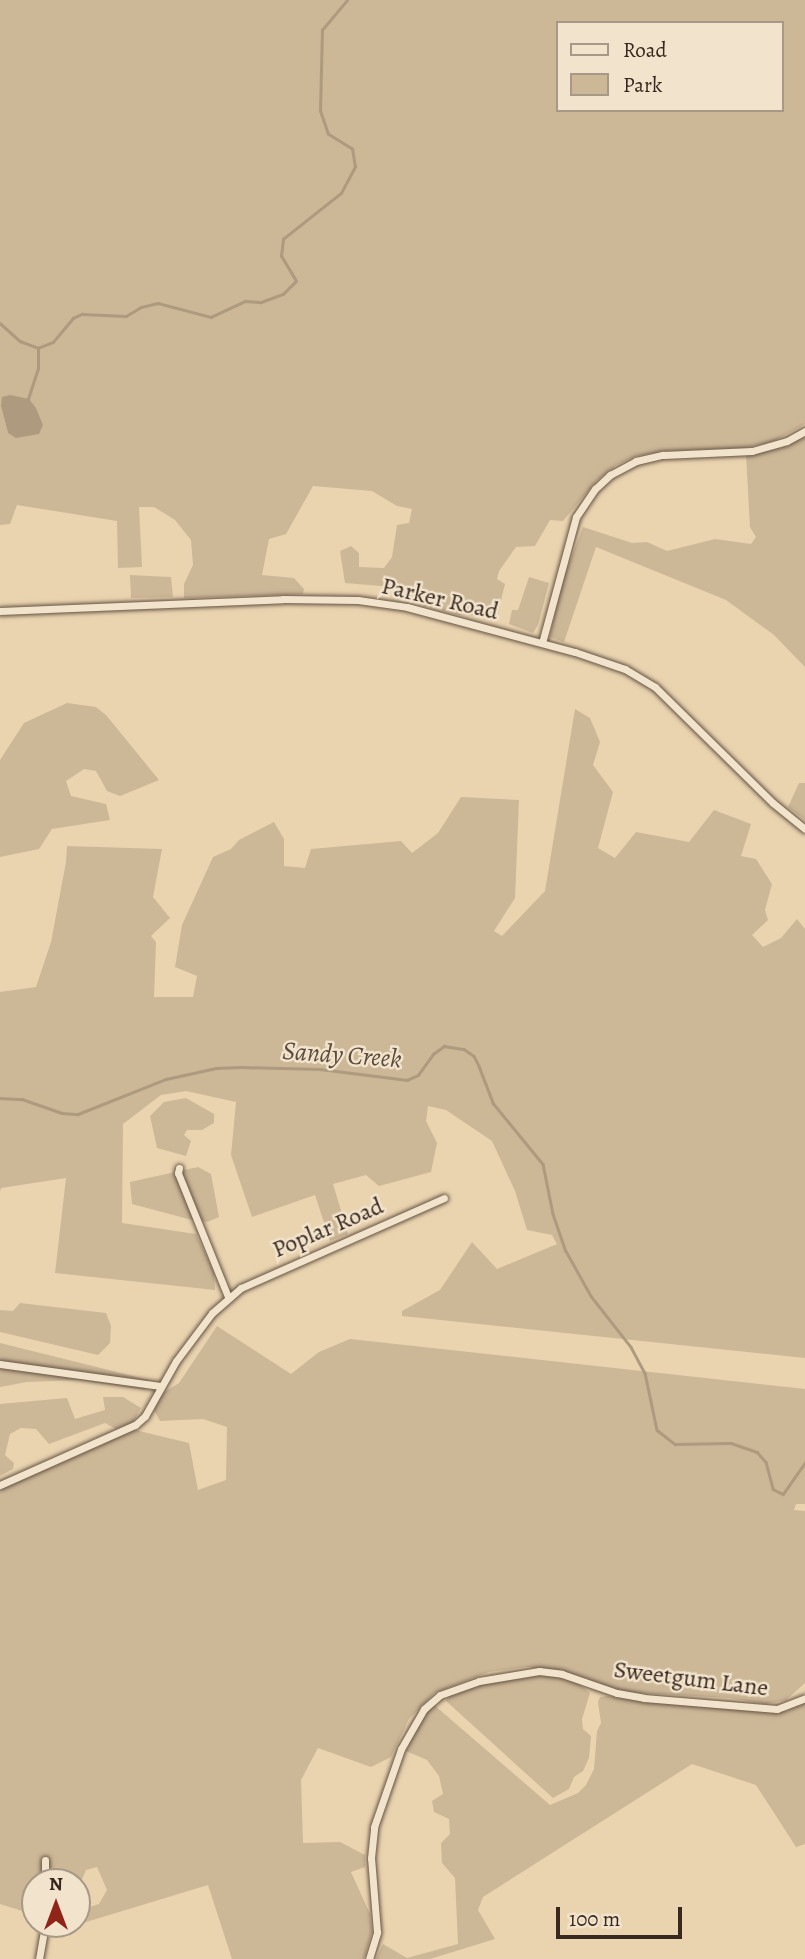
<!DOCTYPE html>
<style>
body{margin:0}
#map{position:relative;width:805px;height:1959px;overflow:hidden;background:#ead4b0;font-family:Alegreya,serif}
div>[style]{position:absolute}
.green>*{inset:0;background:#ccb797}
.water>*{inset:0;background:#ae9a7f}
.stream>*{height:2.5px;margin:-1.25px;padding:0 1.25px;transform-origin:1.25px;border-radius:1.25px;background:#ae9a7f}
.roads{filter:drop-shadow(0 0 2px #655343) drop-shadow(0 0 2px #655343)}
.minor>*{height:7px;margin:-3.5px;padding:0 3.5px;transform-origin:3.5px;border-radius:3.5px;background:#f1e3cc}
span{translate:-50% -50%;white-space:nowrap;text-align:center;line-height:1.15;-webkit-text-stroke:5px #f1e3cc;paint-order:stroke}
.street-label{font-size:24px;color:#39281f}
.water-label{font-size:26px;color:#5c4a3c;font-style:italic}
.legend{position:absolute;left:556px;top:21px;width:228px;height:91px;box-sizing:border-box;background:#f1e3cc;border:2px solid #a79887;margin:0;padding:9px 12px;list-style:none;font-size:21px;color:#39281f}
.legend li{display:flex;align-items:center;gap:14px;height:35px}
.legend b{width:35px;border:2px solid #a79887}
.north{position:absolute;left:21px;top:1868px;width:70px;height:70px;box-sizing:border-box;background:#f1e3cc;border:2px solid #a79887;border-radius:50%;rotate:0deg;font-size:19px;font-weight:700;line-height:28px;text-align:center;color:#39281f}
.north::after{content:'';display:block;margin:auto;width:24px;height:32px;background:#8f2418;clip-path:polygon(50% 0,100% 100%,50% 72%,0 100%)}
.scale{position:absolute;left:556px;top:1907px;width:126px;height:32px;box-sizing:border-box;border:4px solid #39281f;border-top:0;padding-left:9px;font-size:21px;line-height:24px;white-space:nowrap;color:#39281f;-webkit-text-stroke:5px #f1e3cc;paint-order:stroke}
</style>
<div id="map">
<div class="green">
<div style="clip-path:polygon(evenodd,0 0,805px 0,805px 424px,774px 441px,744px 448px,664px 451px,636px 456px,616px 465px,596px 481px,563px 521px,550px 520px,535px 546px,516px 547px,499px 571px,497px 579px,505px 584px,497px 616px,459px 615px,396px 598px,393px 587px,345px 583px,340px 551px,351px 546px,359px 553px,359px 567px,384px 568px,392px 557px,397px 525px,409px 523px,412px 509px,397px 506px,372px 491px,313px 486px,286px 534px,269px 539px,262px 575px,294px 578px,304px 589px,303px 594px,184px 598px,184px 584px,193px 565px,191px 540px,175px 520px,154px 507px,139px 507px,142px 567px,118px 568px,117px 521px,17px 505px,10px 524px,0 525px,0 0,558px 23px,782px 23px,782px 110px,558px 110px,558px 23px,0 0,29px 401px,8px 433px,1px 406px,29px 401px)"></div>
<div style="clip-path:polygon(805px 437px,805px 667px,774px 635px,726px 600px,596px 547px,564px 642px,550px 637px,560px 587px,583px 527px,632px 543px,647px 542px,667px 551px,715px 539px,751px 544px,756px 537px,750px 527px,746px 454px,781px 448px)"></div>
<div style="clip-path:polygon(130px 575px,171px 577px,173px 597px,131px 598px)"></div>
<div style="clip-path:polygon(529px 577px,549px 583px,538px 625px,533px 633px,509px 624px,512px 610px,518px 610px)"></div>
<div style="clip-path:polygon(67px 703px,96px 707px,106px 715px,159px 780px,120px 796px,107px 791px,96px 771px,84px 769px,66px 781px,71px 796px,106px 804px,110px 820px,52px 829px,39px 849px,0 857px,0 760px,24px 723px)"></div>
<div style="clip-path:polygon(575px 709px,590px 718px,600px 742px,593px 765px,613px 792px,598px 848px,615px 858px,636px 832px,689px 842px,714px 810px,751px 824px,741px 856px,756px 859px,772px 884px,765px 910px,768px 920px,752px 935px,763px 947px,781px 938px,797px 919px,805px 929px,805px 1358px,402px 1316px,402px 1311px,440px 1290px,472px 1242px,497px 1269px,557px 1244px,552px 1235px,527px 1230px,515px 1191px,492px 1141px,446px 1110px,428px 1106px,426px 1121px,437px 1143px,431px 1172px,379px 1186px,366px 1175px,333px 1184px,348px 1234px,330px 1241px,315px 1195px,252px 1217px,231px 1155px,236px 1102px,186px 1091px,161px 1095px,123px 1124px,122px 1223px,196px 1234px,214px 1272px,215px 1290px,55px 1273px,66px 1178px,1px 1188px,0 1192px,0 992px,36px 987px,51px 942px,66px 862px,67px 846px,162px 849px,153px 897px,170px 918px,151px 936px,156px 942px,154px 997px,193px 997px,197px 976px,175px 967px,182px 925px,213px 857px,231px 849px,239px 840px,274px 822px,284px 839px,284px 866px,305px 868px,311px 849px,401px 841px,412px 853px,438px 833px,461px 797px,519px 800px,515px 898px,494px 931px,502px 936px,545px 891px)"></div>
<div style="clip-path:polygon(799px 783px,805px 783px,805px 820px,788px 807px)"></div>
<div style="clip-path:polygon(186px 1098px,214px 1114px,214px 1123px,202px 1130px,187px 1130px,184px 1135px,191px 1141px,186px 1156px,157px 1148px,150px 1116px,164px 1102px)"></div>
<div style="clip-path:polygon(198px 1167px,211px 1174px,219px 1217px,207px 1222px,192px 1220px,132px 1204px,130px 1182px)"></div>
<div style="clip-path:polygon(20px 1303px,106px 1313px,111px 1326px,110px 1343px,98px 1355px,0 1332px,0 1310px,13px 1311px)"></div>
<div style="clip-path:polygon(217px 1326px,291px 1374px,319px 1352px,350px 1339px,805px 1389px,805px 1504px,796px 1504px,794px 1510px,805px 1511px,805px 1683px,786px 1700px,765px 1704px,730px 1698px,624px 1692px,559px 1670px,526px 1667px,489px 1672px,434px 1693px,409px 1719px,391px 1757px,371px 1767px,318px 1748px,301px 1780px,303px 1843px,340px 1842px,365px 1855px,365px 1867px,351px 1872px,370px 1914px,372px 1931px,364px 1959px,232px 1959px,208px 1885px,73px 1926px,65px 1924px,77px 1924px,77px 1911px,99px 1904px,107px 1890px,97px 1867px,86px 1870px,81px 1882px,35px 1882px,35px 1915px,0 1904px,0 1489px,67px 1457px,135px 1430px,189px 1443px,198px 1490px,226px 1480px,227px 1427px,203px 1419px,160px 1421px,154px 1410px,161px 1394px,179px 1383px)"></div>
<div style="clip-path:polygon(0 1343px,149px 1380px,145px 1390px,79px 1380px,27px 1382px,0 1387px)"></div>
<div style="clip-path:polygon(103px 1397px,123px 1397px,141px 1408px,133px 1422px,116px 1429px,105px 1423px,49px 1444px,36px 1429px,21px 1428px,10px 1434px,5px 1455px,14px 1463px,13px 1469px,0 1476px,0 1404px,67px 1398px,75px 1419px,105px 1410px)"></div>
<div style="clip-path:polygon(543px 1673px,578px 1683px,590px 1693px,582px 1719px,583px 1729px,591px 1736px,589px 1758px,583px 1771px,574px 1777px,569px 1789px,553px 1798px,446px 1701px,449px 1695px,488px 1682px)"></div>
<div style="clip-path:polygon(607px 1696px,788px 1711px,805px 1699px,805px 1844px,796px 1847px,756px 1785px,692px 1764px,483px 1897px,478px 1910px,495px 1939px,430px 1959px,376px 1959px,383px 1944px,407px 1958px,458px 1944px,455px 1878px,442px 1863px,441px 1843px,450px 1834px,449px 1819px,434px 1812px,432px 1801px,443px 1794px,439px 1776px,427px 1760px,406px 1751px,418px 1724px,433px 1704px,550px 1805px,578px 1793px,586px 1785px,594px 1769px,597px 1731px,601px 1723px,598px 1702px,600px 1697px)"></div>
</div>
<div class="water">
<div style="clip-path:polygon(10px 395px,29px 399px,36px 408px,43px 425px,39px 434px,16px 438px,8px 433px,1px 406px,2px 397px)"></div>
</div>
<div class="stream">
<div style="left:0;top:323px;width:27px;rotate:42deg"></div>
<div style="left:20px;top:341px;width:19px;rotate:21deg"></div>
<div style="left:38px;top:348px;width:16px;rotate:-22deg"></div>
<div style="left:53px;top:342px;width:31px;rotate:-50deg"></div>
<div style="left:73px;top:318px;width:10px;rotate:-24deg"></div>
<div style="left:82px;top:314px;width:44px;rotate:2.6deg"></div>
<div style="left:126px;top:316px;width:17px;rotate:-31deg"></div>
<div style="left:141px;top:307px;width:17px;rotate:-13deg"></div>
<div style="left:158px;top:303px;width:55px;rotate:14.8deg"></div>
<div style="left:211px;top:317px;width:38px;rotate:-25deg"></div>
<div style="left:245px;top:301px;width:16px;rotate:4deg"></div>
<div style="left:261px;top:302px;width:23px;rotate:-20deg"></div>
<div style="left:283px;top:294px;width:18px;rotate:-45deg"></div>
<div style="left:296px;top:281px;width:29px;rotate:-121deg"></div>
<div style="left:281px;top:256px;width:17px;rotate:-83deg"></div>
<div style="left:283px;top:239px;width:74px;rotate:-38.4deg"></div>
<div style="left:341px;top:193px;width:30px;rotate:-62deg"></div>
<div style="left:355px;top:167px;width:18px;rotate:-99deg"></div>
<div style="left:352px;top:149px;width:28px;rotate:-148deg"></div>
<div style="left:328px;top:134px;width:24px;rotate:-109deg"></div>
<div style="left:320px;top:111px;width:81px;rotate:-88.6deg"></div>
<div style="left:322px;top:30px;width:39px;rotate:-50deg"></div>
<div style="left:28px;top:399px;width:32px;rotate:-72deg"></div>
<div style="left:38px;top:369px;width:21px;rotate:-90deg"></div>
<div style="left:0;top:1098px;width:22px;rotate:3deg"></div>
<div style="left:22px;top:1099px;width:42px;rotate:19.3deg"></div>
<div style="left:62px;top:1113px;width:16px;rotate:4deg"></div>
<div style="left:78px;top:1114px;width:95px;rotate:-21.7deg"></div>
<div style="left:166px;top:1079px;width:51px;rotate:-12.4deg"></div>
<div style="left:216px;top:1068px;width:25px;rotate:-2deg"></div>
<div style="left:241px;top:1067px;width:79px;rotate:1.5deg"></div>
<div style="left:320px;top:1069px;width:88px;rotate:7.2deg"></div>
<div style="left:407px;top:1080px;width:12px;rotate:-24deg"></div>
<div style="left:418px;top:1075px;width:26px;rotate:-54deg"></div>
<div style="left:433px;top:1054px;width:14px;rotate:-36deg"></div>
<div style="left:444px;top:1046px;width:20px;rotate:9deg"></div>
<div style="left:464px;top:1049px;width:12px;rotate:35deg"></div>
<div style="left:474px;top:1056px;width:11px;rotate:63deg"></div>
<div style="left:479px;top:1066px;width:40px;rotate:69deg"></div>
<div style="left:493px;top:1103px;width:79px;rotate:50.7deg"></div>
<div style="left:543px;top:1164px;width:51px;rotate:78.7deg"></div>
<div style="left:553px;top:1214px;width:39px;rotate:71deg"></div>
<div style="left:566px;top:1251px;width:51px;rotate:60.9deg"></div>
<div style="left:591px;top:1296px;width:65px;rotate:51.9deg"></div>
<div style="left:631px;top:1347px;width:30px;rotate:62deg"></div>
<div style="left:645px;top:1373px;width:58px;rotate:78.1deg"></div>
<div style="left:657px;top:1430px;width:23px;rotate:38deg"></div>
<div style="left:675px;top:1444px;width:56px;rotate:-1deg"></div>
<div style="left:731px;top:1443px;width:28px;rotate:19deg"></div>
<div style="left:757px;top:1452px;width:13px;rotate:48deg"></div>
<div style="left:766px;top:1462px;width:28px;rotate:75deg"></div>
<div style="left:773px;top:1489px;width:11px;rotate:27deg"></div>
<div style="left:783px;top:1494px;width:38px;rotate:-55deg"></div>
</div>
<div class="roads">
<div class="minor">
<div style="left:0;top:611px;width:283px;rotate:-2.4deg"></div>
<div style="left:283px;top:599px;width:75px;rotate:0.8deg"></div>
<div style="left:358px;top:600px;width:49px;rotate:8.1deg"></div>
<div style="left:407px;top:607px;width:174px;rotate:15deg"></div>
<div style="left:575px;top:652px;width:53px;rotate:18.8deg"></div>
<div style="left:625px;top:669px;width:35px;rotate:31deg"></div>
<div style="left:655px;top:687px;width:165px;rotate:44.5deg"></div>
<div style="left:773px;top:803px;width:41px;rotate:39.1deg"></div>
<div style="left:542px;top:643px;width:131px;rotate:-74.9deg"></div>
<div style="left:576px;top:517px;width:34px;rotate:-56deg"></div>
<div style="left:595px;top:489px;width:21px;rotate:-43deg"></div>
<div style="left:610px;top:475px;width:30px;rotate:-28deg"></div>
<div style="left:636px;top:461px;width:28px;rotate:-13deg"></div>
<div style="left:663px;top:455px;width:89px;rotate:-2.6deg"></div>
<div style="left:752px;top:451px;width:36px;rotate:-16deg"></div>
<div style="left:787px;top:441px;width:21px;rotate:-29deg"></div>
<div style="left:179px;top:1168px;width:5px;rotate:101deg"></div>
<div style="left:178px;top:1173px;width:134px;rotate:68deg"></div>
<div style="left:0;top:1364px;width:162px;rotate:7.8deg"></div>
<div style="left:0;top:1485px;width:148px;rotate:-24deg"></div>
<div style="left:135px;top:1425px;width:13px;rotate:-42deg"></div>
<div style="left:145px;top:1416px;width:63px;rotate:-60.6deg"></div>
<div style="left:176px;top:1361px;width:60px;rotate:-53.1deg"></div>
<div style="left:212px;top:1313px;width:38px;rotate:-41deg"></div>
<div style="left:241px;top:1288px;width:222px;rotate:-23.9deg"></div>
<div style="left:45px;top:1860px;width:22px;rotate:90deg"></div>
<div style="left:39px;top:1959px;width:36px;rotate:-80deg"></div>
<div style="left:369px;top:1959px;width:28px;rotate:-73deg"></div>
<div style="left:377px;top:1932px;width:74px;rotate:-94.6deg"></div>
<div style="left:371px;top:1858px;width:31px;rotate:-84deg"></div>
<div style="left:374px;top:1827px;width:83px;rotate:-70.9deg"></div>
<div style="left:401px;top:1749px;width:46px;rotate:-60.1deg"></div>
<div style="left:424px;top:1709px;width:21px;rotate:-41deg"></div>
<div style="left:440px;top:1695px;width:41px;rotate:-19.7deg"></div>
<div style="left:479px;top:1681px;width:61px;rotate:-9.5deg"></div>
<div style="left:539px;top:1671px;width:23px;rotate:7deg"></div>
<div style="left:562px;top:1674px;width:58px;rotate:19.1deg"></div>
<div style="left:617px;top:1693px;width:27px;rotate:10deg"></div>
<div style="left:644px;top:1698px;width:133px;rotate:4.7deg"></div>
<div style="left:777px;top:1709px;width:30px;rotate:-21deg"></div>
</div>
</div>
<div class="street-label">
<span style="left:440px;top:599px;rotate:13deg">Parker Road</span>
<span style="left:328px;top:1228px;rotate:-23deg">Poplar Road</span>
<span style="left:691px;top:1679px;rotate:7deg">Sweetgum Lane</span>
</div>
<div class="water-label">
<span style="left:342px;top:1055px;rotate:4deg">Sandy Creek</span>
</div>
<ul class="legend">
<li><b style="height:9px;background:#f1e3cc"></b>Road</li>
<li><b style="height:19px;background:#ccb797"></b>Park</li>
</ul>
<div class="north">N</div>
<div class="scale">100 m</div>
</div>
